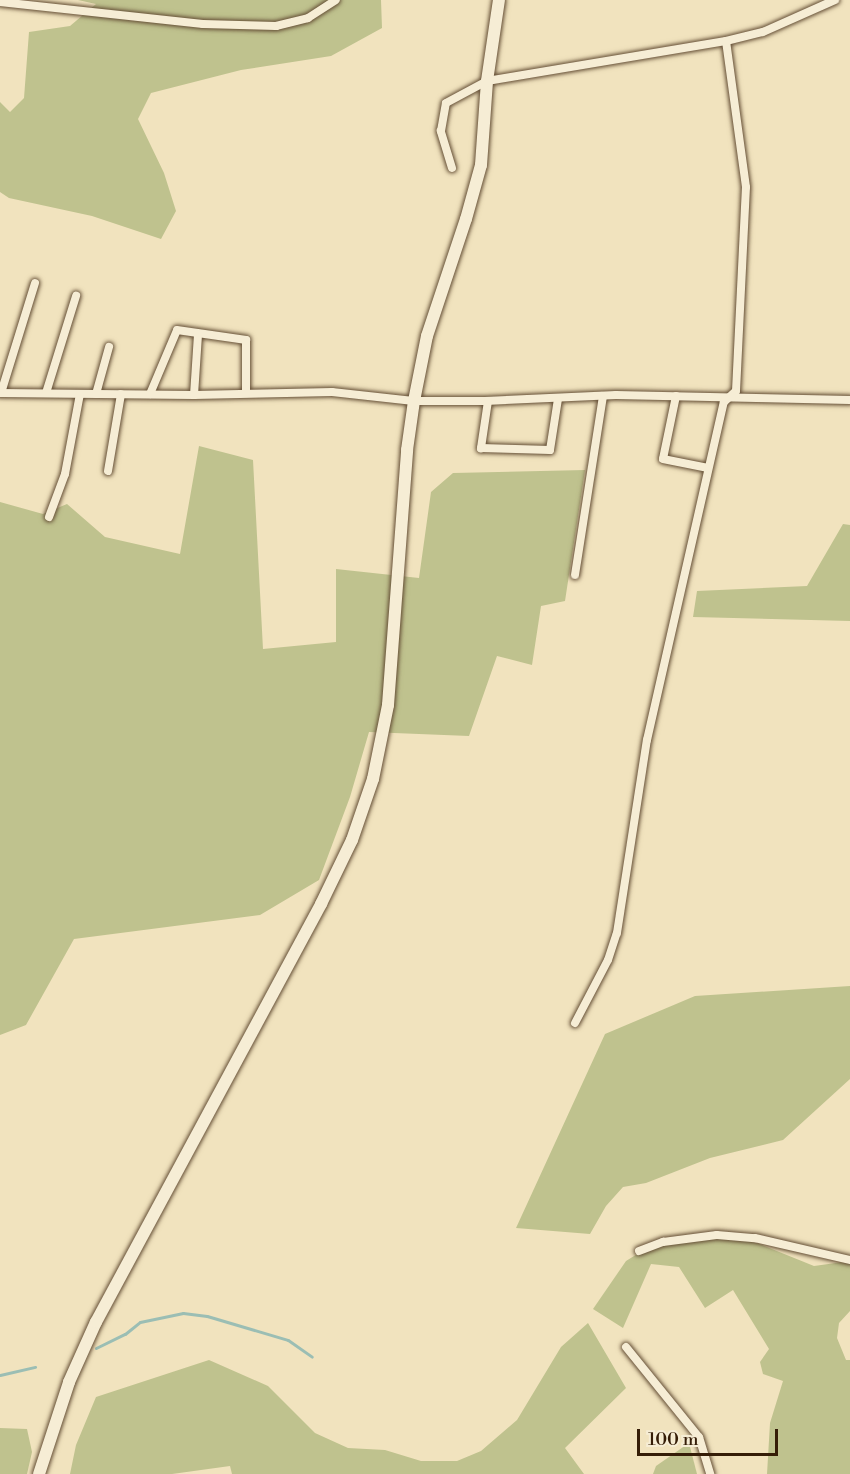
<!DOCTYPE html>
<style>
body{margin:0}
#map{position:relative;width:850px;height:1474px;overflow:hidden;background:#f1e3be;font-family:"Libre Bodoni",serif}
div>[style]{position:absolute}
.green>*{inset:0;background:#bfc28e}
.stream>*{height:3px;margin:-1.5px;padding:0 1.5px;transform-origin:1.5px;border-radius:1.5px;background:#9bbeb4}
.roads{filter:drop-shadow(0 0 2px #644e35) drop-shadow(0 0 2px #644e35)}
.street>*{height:8px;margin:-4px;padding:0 4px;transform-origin:4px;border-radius:4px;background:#f6edd5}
.secondary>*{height:12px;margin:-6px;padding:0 6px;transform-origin:6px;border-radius:6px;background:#f6edd5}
span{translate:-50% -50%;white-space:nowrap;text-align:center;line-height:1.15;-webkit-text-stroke:6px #f6edd5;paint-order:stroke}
.scale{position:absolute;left:637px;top:1429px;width:141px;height:27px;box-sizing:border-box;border:3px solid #351d07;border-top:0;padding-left:8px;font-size:18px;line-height:21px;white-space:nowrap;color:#351d07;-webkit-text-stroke:4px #f6edd5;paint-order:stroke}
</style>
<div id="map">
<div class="green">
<div style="clip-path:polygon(78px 0,381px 0,382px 28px,331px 56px,241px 70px,151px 93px,138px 119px,164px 173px,176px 211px,161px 239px,92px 216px,9px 198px,0 192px,0 102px,10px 112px,24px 98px,29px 32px,70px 26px,96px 4px)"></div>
<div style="clip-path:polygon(199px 446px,253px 460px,263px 649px,336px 642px,336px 569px,419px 578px,431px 492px,453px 473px,585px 470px,565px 601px,541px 606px,532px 665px,497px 656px,469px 736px,369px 732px,350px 797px,319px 880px,260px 915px,74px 939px,26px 1025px,0 1035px,0 502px,43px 514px,67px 504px,105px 537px,180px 554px)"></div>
<div style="clip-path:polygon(843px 524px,850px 525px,850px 621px,693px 617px,697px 591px,807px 586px)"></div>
<div style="clip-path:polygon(850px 986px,850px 1079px,783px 1140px,710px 1158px,646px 1183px,623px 1187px,606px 1206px,590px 1234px,516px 1228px,605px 1034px,695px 996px)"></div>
<div style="clip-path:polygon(730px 1232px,814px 1266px,850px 1261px,850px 1311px,839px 1323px,837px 1338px,846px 1360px,850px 1360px,850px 1474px,767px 1474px,770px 1423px,783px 1381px,763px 1374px,760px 1362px,769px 1349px,733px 1290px,705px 1308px,679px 1267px,651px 1264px,623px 1328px,593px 1309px,626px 1261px,647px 1248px,681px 1236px)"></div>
<div style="clip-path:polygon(588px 1323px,626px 1388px,565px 1448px,584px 1474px,232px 1474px,230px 1466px,172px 1474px,70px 1474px,76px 1445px,96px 1397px,209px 1360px,268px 1386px,315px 1433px,348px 1448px,385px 1450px,421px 1461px,457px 1461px,481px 1451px,517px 1420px,561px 1347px)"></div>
<div style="clip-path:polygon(0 1428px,27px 1429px,32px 1452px,27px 1474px,0 1474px)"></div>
<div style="clip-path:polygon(689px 1443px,697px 1474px,653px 1474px,656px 1466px)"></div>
</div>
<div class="stream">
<div style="left:96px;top:1348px;width:32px;rotate:-26deg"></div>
<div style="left:125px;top:1334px;width:19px;rotate:-39deg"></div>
<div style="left:140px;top:1322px;width:44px;rotate:-11.8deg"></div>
<div style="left:183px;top:1313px;width:24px;rotate:7deg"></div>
<div style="left:207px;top:1316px;width:84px;rotate:16.5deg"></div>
<div style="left:288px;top:1340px;width:29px;rotate:35deg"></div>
<div style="left:0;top:1375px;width:36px;rotate:-13deg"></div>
</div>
<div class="roads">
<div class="street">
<div style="left:0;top:2px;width:204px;rotate:6.2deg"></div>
<div style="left:203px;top:24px;width:73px;rotate:1.6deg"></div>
<div style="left:276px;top:26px;width:33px;rotate:-14deg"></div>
<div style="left:308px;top:18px;width:33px;rotate:-33deg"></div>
<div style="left:452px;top:168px;width:39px;rotate:-107deg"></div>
<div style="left:441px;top:131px;width:28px;rotate:-80deg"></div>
<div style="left:446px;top:103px;width:47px;rotate:-28.2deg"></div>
<div style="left:487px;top:81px;width:242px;rotate:-9.5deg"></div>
<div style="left:726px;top:41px;width:38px;rotate:-14deg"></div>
<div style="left:763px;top:32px;width:79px;rotate:-24deg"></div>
<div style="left:0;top:393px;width:194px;rotate:0.6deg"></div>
<div style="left:194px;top:395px;width:138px;rotate:-1.2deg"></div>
<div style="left:332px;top:392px;width:82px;rotate:6.3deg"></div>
<div style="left:414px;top:401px;width:71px"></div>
<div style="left:485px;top:401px;width:131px;rotate:-2.6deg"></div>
<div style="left:616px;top:395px;width:234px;rotate:1.2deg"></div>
<div style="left:1px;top:393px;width:115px;rotate:-72.8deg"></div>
<div style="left:46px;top:393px;width:102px;rotate:-72.8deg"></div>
<div style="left:96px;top:394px;width:49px;rotate:-74.5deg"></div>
<div style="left:150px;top:394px;width:69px;rotate:-67.1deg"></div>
<div style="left:177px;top:330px;width:70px;rotate:8.2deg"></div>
<div style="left:246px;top:340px;width:53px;rotate:90deg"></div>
<div style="left:194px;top:395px;width:61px;rotate:-86.2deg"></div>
<div style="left:676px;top:396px;width:64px;rotate:101.7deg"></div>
<div style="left:663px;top:459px;width:46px;rotate:11.3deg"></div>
<div style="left:488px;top:401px;width:48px;rotate:98.5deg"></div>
<div style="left:481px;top:448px;width:69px;rotate:1.7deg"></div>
<div style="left:550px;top:450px;width:52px;rotate:-81.1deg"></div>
<div style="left:108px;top:471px;width:78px;rotate:-80.4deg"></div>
<div style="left:49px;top:517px;width:46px;rotate:-69.6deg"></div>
<div style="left:65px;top:474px;width:81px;rotate:-79.4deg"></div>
<div style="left:575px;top:575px;width:181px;rotate:-81.1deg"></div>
<div style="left:575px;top:1023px;width:71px;rotate:-62.4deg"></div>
<div style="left:608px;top:960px;width:28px;rotate:-72deg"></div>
<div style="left:617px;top:933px;width:195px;rotate:-81.2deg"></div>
<div style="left:647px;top:740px;width:347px;rotate:-77.2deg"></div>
<div style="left:724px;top:402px;width:16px;rotate:-43deg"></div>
<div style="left:736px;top:391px;width:204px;rotate:-87.2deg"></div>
<div style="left:746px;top:187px;width:147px;rotate:-97.8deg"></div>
<div style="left:639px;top:1251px;width:26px;rotate:-21deg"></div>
<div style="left:663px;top:1242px;width:54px;rotate:-7.4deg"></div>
<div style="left:717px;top:1235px;width:38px;rotate:5deg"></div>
<div style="left:755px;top:1238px;width:98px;rotate:13deg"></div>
<div style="left:626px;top:1347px;width:116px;rotate:51deg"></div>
<div style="left:699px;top:1437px;width:39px;rotate:73deg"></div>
</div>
<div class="secondary">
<div style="left:39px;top:1474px;width:97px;rotate:-71.9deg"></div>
<div style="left:69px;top:1382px;width:66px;rotate:-65.8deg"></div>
<div style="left:96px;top:1322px;width:475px;rotate:-61.7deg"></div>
<div style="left:321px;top:904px;width:71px;rotate:-64.2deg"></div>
<div style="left:352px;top:840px;width:65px;rotate:-71deg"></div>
<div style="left:373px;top:779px;width:76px;rotate:-78.5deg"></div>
<div style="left:388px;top:705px;width:256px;rotate:-85.7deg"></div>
<div style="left:407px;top:450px;width:49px;rotate:-81.9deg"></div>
<div style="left:414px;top:401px;width:66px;rotate:-78.7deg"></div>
<div style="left:427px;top:336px;width:123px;rotate:-71.6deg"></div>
<div style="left:466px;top:219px;width:56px;rotate:-74.5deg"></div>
<div style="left:481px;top:165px;width:84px;rotate:-85.9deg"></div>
<div style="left:487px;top:81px;width:82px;rotate:-81.6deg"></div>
</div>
</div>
<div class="scale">100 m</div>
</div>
